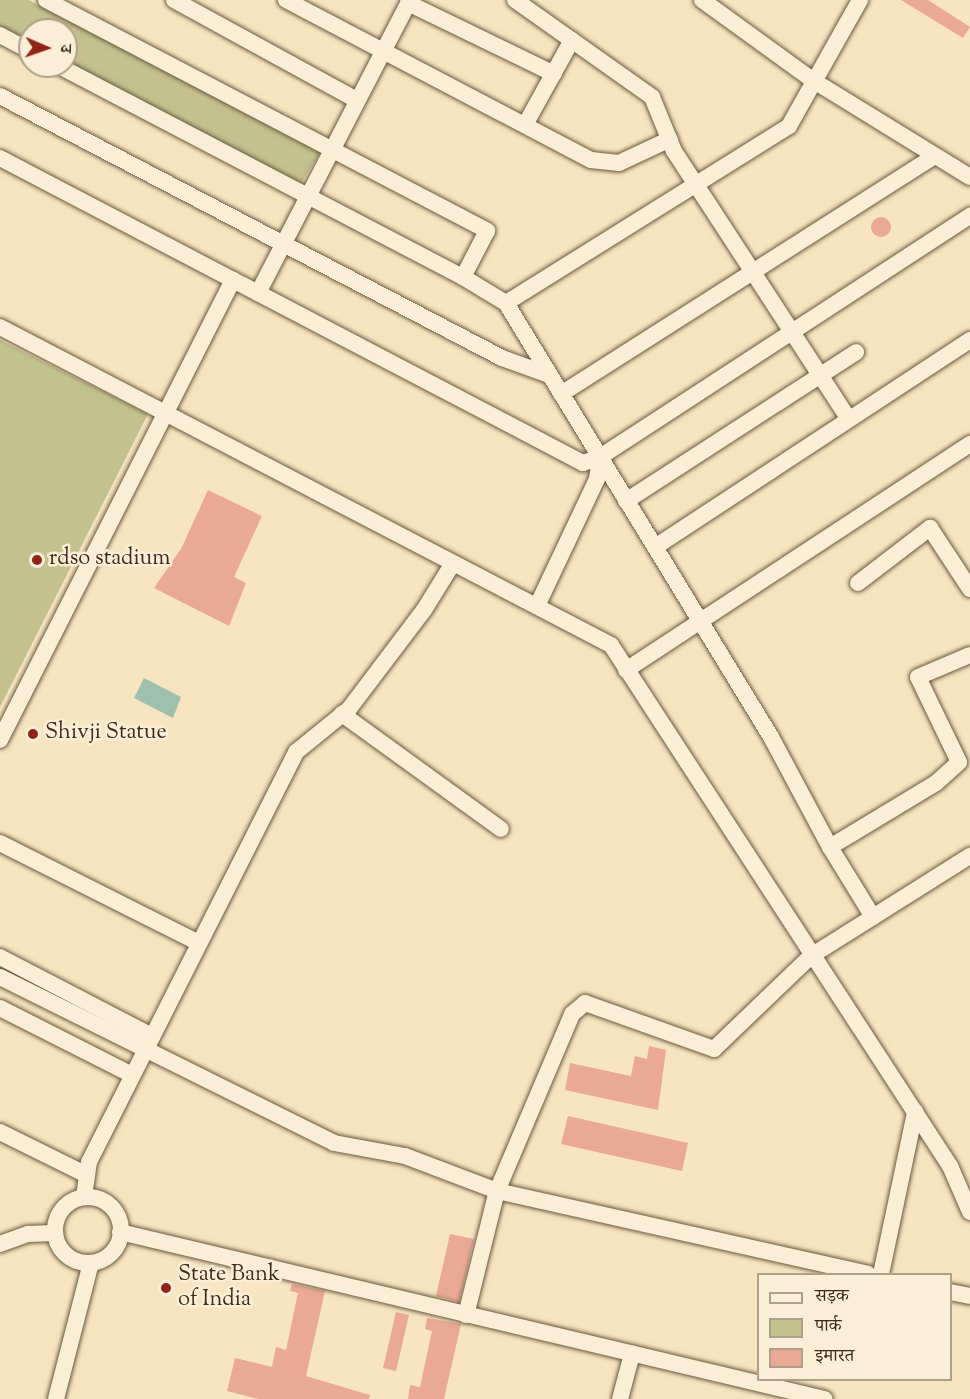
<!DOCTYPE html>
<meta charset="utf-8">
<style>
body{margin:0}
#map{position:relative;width:970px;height:1399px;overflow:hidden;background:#f7e5c1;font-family:"Sorts Mill Goudy","Noto Serif Devanagari",serif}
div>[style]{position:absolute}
.green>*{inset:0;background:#c3c28e}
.water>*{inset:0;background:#9ec0ad}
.building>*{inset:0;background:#e9a996}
.round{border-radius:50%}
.roads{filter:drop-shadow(0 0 2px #6c5941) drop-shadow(0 0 2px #6c5941)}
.minor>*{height:16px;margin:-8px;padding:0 8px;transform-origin:8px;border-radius:8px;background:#faeed7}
.minor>.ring{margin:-8px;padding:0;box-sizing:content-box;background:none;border:16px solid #faeed7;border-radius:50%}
.dots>*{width:16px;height:16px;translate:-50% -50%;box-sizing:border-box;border:3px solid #faeed7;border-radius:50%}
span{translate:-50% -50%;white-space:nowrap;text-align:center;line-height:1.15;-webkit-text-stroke:5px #faeed7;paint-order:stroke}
.poi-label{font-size:22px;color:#3e2a16}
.left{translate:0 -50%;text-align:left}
.legend{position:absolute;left:757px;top:1273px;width:195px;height:108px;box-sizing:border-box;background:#faeed7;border:2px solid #afa08a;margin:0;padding:8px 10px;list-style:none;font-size:18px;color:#3e2a16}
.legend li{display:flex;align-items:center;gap:12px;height:30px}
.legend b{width:30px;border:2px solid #afa08a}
.north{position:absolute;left:18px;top:18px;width:60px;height:60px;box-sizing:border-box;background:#faeed7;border:2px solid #afa08a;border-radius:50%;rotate:92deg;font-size:16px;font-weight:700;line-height:24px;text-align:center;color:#3e2a16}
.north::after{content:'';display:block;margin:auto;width:21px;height:27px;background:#8f2418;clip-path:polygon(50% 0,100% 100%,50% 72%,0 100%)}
</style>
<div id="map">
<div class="green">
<div style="clip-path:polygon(0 0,29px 0,321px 151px,300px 185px,66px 61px,66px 30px,30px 30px,30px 42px,0 26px)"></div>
<div style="clip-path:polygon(0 340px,148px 414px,0 707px)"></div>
</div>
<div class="water">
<div style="clip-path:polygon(144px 678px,181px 697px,173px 718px,134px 698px)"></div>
</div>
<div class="building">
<div style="clip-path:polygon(901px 0,928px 0,970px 27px,963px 38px)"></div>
<div class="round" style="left:871px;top:217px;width:20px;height:20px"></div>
<div style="clip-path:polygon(208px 490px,262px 516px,234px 577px,246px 583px,229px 626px,154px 588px,181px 549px)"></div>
<div style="clip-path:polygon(649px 1046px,666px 1050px,658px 1110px,565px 1090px,570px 1063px,631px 1076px,635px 1056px,647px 1059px)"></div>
<div style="clip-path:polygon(568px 1116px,688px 1143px,682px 1171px,561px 1144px)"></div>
<div style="clip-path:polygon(450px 1234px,474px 1239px,459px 1302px,436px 1296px)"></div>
<div style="clip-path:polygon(292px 1284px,325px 1291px,306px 1376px,370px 1395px,369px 1399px,258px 1399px,227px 1391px,235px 1358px,272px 1367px,276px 1347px,286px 1350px,298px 1293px,290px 1291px)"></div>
<div style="clip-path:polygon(396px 1312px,409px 1315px,396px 1371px,383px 1368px)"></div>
<div style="clip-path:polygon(427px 1318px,461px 1324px,444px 1399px,408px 1399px,410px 1385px,420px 1387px,432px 1331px,425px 1329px)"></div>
</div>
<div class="roads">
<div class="minor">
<div style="left:46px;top:0;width:498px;rotate:27.6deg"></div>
<div style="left:487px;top:231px;width:52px;rotate:117.6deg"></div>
<div style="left:174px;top:0;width:209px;rotate:28.7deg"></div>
<div style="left:286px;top:0;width:344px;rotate:27.7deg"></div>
<div style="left:591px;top:160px;width:28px;rotate:6deg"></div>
<div style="left:619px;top:163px;width:56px;rotate:-25.2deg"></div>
<div style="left:515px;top:0;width:168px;rotate:35.3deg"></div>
<div style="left:652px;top:97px;width:58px;rotate:67.8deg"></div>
<div style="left:674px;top:151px;width:319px;rotate:56.9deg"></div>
<div style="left:702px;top:0;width:138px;rotate:35.9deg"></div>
<div style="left:814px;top:81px;width:183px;rotate:31.6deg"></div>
<div style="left:408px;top:3px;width:162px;rotate:25.9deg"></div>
<div style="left:0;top:35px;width:34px;rotate:28deg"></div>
<div style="left:59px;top:66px;width:456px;rotate:27.6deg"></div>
<div style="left:463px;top:277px;width:50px;rotate:31.2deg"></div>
<div style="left:506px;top:303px;width:509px;rotate:58.59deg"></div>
<div style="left:771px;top:737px;width:125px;rotate:61.8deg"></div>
<div style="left:0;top:96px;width:566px;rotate:27.56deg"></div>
<div style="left:502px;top:358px;width:50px;rotate:19.9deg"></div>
<div style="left:525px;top:125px;width:97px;rotate:-61.1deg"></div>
<div style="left:0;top:158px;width:658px;rotate:27.62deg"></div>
<div style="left:583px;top:463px;width:18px;rotate:-19deg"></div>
<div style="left:600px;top:457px;width:442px;rotate:-33.1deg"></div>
<div style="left:258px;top:293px;width:330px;rotate:-62.6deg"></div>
<div style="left:506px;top:303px;width:334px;rotate:-32deg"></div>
<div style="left:789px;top:126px;width:145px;rotate:-60.6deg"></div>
<div style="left:0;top:327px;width:689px;rotate:27.5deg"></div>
<div style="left:611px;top:645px;width:622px;rotate:56.95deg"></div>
<div style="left:950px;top:1166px;width:50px;rotate:66.5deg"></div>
<div style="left:561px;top:394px;width:443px;rotate:-32.5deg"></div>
<div style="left:626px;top:501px;width:274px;rotate:-32.9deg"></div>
<div style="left:655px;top:547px;width:377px;rotate:-33.3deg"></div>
<div style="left:858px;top:583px;width:91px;rotate:-37.4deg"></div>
<div style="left:930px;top:528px;width:73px;rotate:56.7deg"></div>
<div style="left:537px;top:606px;width:140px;rotate:-64.7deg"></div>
<div style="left:597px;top:479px;width:22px;rotate:-82deg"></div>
<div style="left:626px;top:670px;width:412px;rotate:-33.3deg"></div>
<div style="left:342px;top:714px;width:196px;rotate:35.9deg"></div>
<div style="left:0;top:740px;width:516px;rotate:-63.14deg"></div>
<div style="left:0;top:843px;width:223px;rotate:26.7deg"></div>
<div style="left:873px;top:917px;width:82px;rotate:-121.6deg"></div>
<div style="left:830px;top:847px;width:124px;rotate:-31.1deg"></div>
<div style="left:936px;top:783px;width:31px;rotate:-42deg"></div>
<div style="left:959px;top:762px;width:94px;rotate:-115.8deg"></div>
<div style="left:918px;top:677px;width:56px;rotate:-22.9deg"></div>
<div style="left:0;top:957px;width:171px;rotate:27.5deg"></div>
<div style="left:0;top:977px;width:373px;rotate:26.4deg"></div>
<div style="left:334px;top:1143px;width:72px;rotate:10.4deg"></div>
<div style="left:405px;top:1156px;width:98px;rotate:20.8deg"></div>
<div style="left:497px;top:1191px;width:380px;rotate:12.6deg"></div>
<div style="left:0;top:1008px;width:148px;rotate:26.9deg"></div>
<div style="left:0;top:1132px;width:97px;rotate:26.3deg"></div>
<div style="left:84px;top:1197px;width:35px;rotate:-82deg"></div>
<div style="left:89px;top:1162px;width:459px;rotate:-63.2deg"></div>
<div style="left:296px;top:752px;width:68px;rotate:-39.1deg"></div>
<div style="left:349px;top:709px;width:124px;rotate:-52.9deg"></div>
<div style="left:424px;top:610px;width:55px;rotate:-58.3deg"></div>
<div class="ring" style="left:55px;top:1197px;width:50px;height:50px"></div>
<div style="left:120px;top:1232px;width:724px;rotate:13.34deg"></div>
<div style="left:0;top:1244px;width:30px;rotate:-20deg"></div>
<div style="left:28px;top:1234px;width:27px;rotate:-2deg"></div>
<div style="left:881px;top:1274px;width:166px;rotate:-78.1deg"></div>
<div style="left:950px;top:1292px;width:20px;rotate:11deg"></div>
<div style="left:466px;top:1315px;width:128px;rotate:-76deg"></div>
<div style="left:497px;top:1191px;width:192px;rotate:-67deg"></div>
<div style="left:572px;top:1014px;width:17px;rotate:-40deg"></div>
<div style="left:585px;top:1003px;width:137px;rotate:19.6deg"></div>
<div style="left:714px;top:1049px;width:134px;rotate:-43.8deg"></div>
<div style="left:811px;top:956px;width:188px;rotate:-32.2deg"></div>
<div style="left:56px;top:1399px;width:140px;rotate:-75.6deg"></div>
<div style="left:620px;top:1399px;width:47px;rotate:-75.1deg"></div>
</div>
</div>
<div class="dots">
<div style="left:37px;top:560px;background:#8f2418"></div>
<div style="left:33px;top:734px;background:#8f2418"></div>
<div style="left:166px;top:1288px;background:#8f2418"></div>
</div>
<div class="poi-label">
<span class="left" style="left:49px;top:560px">rdso stadium</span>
<span class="left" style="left:45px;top:734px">Shivji Statue</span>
<span class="left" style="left:178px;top:1288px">State Bank<br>of India</span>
</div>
<ul class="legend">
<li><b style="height:8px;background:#faeed7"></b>सड़क</li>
<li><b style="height:16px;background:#c3c28e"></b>पार्क</li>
<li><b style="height:16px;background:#e9a996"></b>इमारत</li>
</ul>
<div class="north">उ</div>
</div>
